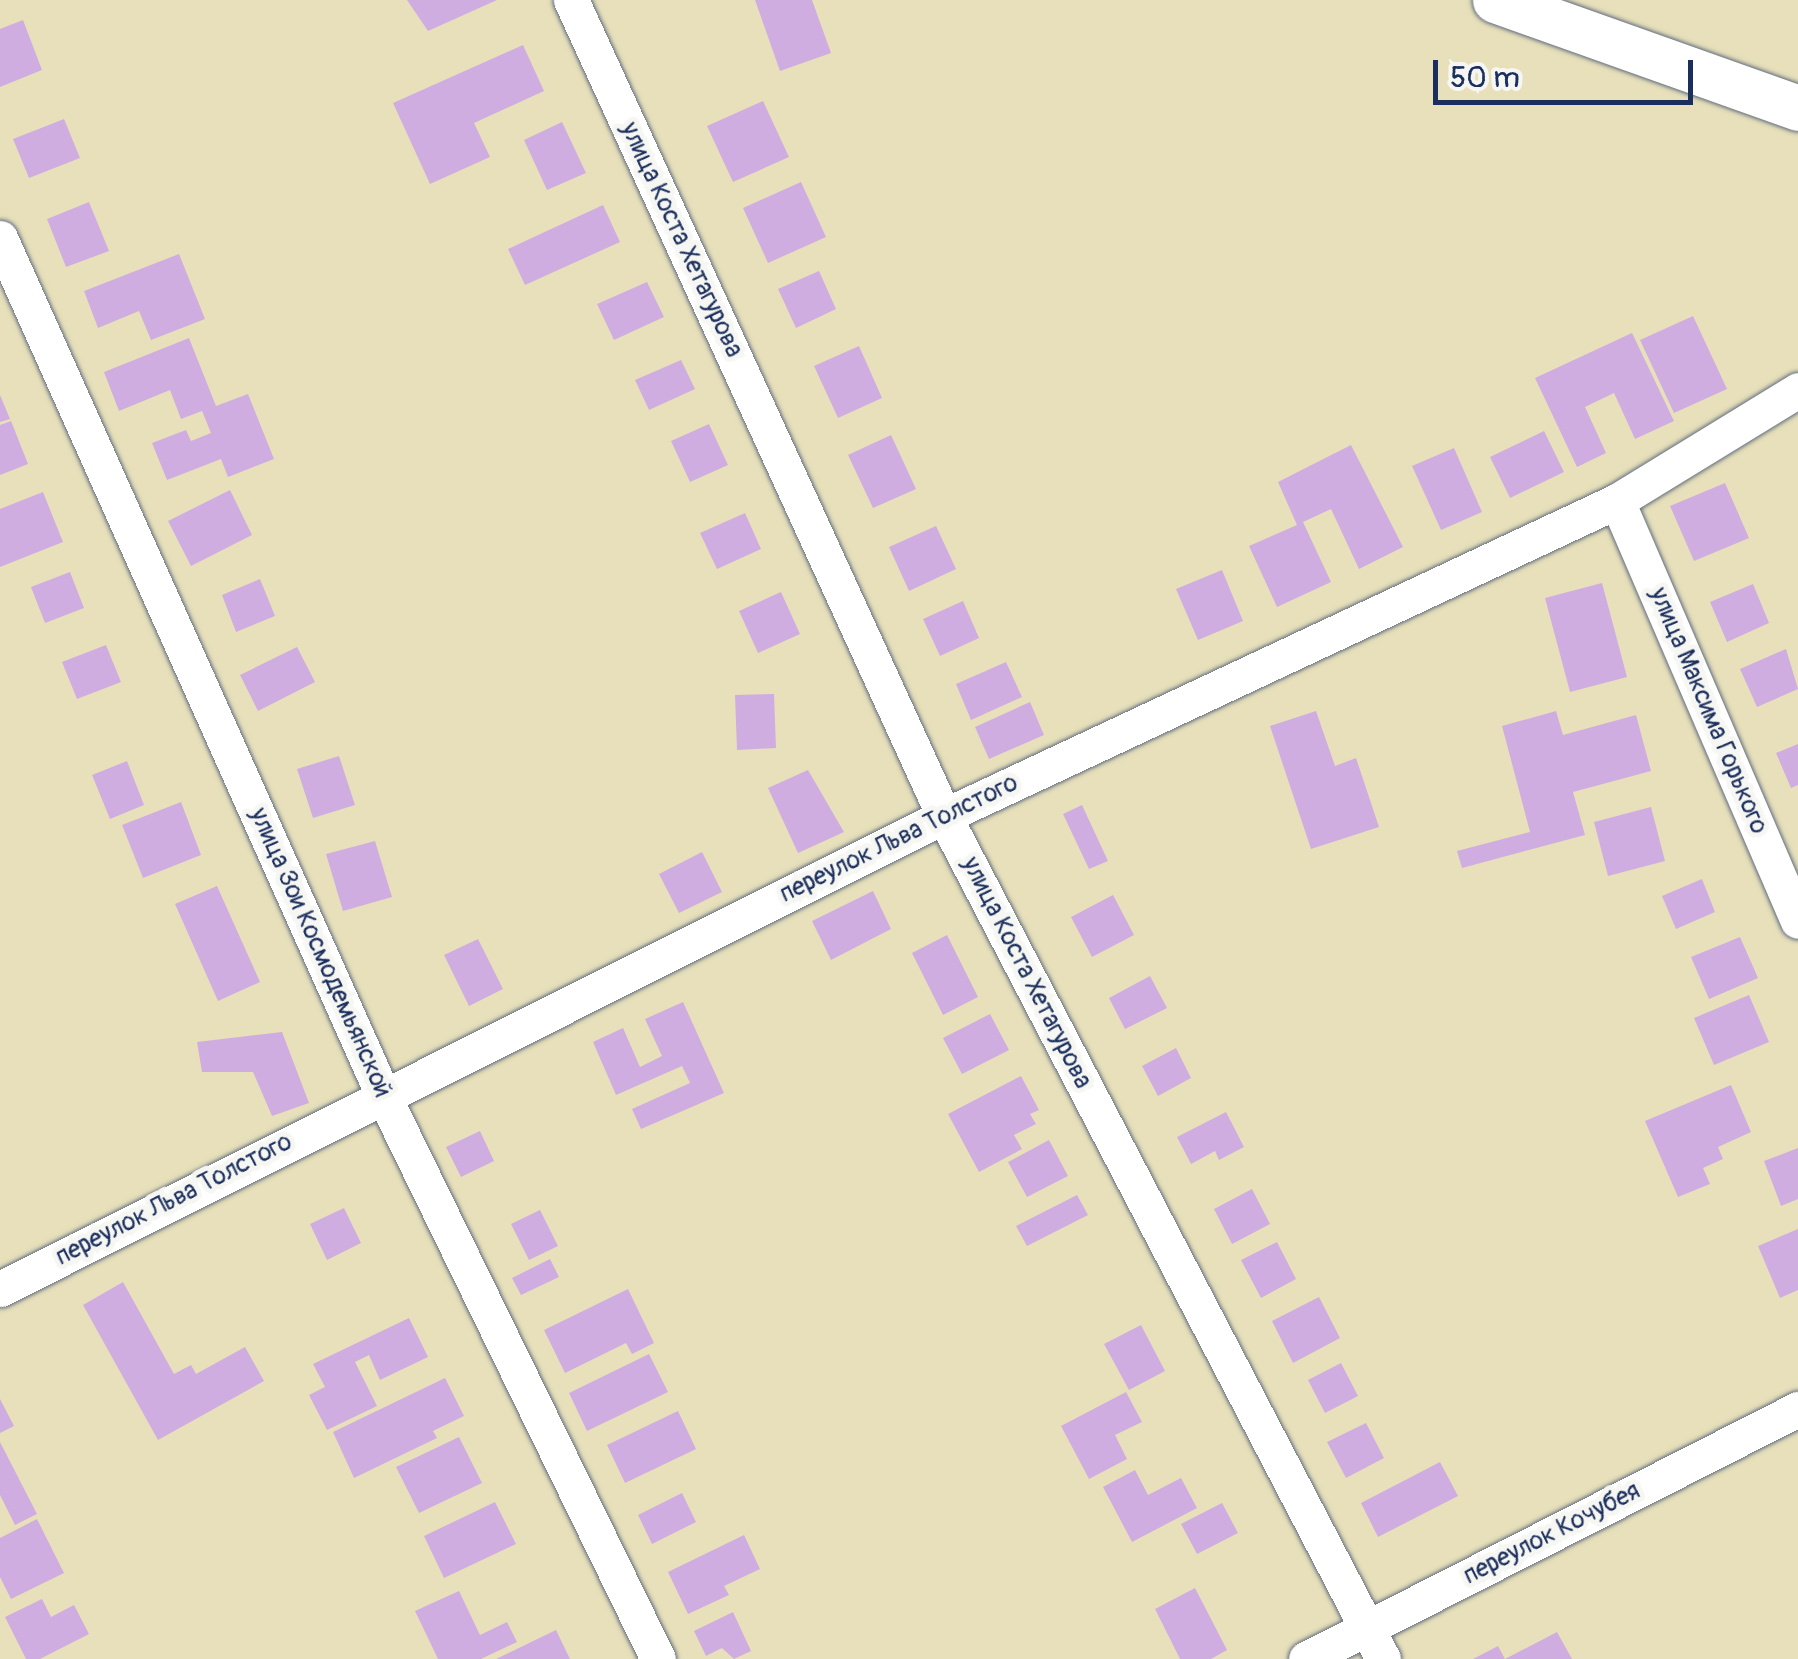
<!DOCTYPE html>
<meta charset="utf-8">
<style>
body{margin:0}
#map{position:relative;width:1798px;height:1659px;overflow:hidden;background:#e7e0bb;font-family:Pangolin,sans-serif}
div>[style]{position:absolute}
.building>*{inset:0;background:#d0ade1}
.roads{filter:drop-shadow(0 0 2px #626d7f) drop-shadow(0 0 2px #626d7f)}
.minor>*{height:35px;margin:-17.5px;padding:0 17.5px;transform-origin:17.5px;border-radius:17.5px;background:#fff}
.tertiary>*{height:45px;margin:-22.5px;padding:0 22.5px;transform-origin:22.5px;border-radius:22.5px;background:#fff}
span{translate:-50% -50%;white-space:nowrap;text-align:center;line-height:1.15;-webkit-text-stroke:10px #f6f6f2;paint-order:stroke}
.street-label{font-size:25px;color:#1b2f5e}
.scale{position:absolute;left:1433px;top:60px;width:260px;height:45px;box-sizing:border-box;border:5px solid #1b2f5e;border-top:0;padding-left:12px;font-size:30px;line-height:35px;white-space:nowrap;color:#1b2f5e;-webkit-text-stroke:8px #f6f6f2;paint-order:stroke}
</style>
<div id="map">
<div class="building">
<div style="clip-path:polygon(407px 0,497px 0,428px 31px)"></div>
<div style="clip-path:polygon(755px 0,812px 0,831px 53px,780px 71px)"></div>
<div style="clip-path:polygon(23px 20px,42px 70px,0 87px,0 29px)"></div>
<div style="clip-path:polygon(523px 45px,544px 91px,474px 123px,490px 157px,430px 184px,393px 103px)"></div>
<div style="clip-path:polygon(763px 101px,789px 157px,733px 182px,707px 126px)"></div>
<div style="clip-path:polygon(64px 119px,80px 158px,29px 178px,13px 139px)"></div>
<div style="clip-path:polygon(562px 122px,586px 173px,547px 190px,524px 140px)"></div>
<div style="clip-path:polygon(801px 182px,826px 237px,768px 263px,743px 208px)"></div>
<div style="clip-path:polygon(89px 202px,109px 251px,66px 267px,47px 219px)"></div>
<div style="clip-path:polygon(603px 205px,620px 242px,525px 285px,508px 249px)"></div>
<div style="clip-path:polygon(179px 254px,205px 319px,151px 340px,139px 311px,98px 328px,84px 291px)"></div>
<div style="clip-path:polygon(819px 271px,836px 309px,796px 328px,778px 289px)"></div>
<div style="clip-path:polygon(647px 282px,664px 317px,614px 340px,597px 304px)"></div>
<div style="clip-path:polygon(1693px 316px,1727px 389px,1674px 413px,1640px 340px)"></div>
<div style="clip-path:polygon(1632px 333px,1674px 421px,1635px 439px,1614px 393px,1585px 407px,1606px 453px,1577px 467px,1535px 378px)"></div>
<div style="clip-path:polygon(189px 338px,216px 406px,248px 394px,274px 459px,228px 477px,221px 459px,167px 480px,152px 443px,186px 430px,191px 441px,211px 433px,202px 411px,181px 419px,170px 390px,119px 411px,104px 372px)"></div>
<div style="clip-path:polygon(859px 346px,882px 398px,838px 418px,814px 366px)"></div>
<div style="clip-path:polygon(681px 360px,695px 389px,649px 410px,635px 380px)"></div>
<div style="clip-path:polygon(0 395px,10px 419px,0 422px)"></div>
<div style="clip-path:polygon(11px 421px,28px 464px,0 475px,0 425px)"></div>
<div style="clip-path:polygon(709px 424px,728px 465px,690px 482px,671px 441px)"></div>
<div style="clip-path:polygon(1544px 431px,1564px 472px,1510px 498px,1490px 457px)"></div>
<div style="clip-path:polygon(891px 435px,916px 489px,873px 508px,848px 455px)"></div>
<div style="clip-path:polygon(1351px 445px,1403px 547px,1359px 569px,1331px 509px,1303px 522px,1331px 582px,1277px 607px,1249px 546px,1297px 525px,1278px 482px)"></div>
<div style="clip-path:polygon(1454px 448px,1482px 512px,1441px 530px,1412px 466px)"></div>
<div style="clip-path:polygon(1725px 483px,1749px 538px,1694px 561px,1670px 506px)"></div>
<div style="clip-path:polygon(230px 490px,252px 535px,191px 566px,168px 521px)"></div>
<div style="clip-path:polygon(43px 492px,63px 542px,0 567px,0 509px)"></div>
<div style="clip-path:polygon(745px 513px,761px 549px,717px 569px,700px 533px)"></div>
<div style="clip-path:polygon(936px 526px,956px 569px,909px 591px,889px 547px)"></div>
<div style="clip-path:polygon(1222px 570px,1243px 621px,1198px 640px,1176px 589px)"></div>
<div style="clip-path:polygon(70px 572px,84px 608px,45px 623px,31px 587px)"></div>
<div style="clip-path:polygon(260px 579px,275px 616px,236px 632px,222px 595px)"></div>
<div style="clip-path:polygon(1602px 583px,1627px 677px,1570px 692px,1545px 598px)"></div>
<div style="clip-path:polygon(1753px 584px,1769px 623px,1727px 642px,1710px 602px)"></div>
<div style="clip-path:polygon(781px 592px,800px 634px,758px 653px,739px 611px)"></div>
<div style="clip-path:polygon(963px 601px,979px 638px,940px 656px,923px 619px)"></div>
<div style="clip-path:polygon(106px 645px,121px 682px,77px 699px,62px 662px)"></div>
<div style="clip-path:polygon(297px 647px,315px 682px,258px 711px,240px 675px)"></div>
<div style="clip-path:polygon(1786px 649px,1798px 689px,1757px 707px,1740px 669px)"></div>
<div style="clip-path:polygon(1006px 662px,1022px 697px,971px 720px,956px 684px)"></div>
<div style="clip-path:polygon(774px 694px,776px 748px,737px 750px,735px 695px)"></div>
<div style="clip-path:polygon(1030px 702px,1044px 735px,989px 759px,975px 727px)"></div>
<div style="clip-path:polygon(1316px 711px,1335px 766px,1356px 758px,1379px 827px,1311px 849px,1270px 726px)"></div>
<div style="clip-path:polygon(1556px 711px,1563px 735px,1636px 715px,1651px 771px,1573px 792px,1585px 835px,1462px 868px,1457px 851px,1530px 832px,1502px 726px)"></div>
<div style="clip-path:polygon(1798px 744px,1798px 785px,1791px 788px,1776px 753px)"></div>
<div style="clip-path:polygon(339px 756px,355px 805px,313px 818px,297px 769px)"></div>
<div style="clip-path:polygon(127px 761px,144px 805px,110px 819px,92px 775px)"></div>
<div style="clip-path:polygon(808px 770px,844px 832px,798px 853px,768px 788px)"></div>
<div style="clip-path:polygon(181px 802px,201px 855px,143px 878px,122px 825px)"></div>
<div style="clip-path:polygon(1082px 805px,1108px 861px,1089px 869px,1063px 814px)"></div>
<div style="clip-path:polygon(1651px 807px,1665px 861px,1608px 876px,1594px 822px)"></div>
<div style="clip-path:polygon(375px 841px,392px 897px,343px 911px,326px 854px)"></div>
<div style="clip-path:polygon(702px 852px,722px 892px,679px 913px,659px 874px)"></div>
<div style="clip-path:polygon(1702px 879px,1715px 912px,1676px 929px,1662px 896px)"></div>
<div style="clip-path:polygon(217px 886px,260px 982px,218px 1001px,175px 904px)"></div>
<div style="clip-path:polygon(873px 891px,891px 929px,831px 960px,812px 921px)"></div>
<div style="clip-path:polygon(1113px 895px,1134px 935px,1092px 957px,1071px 917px)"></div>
<div style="clip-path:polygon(947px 935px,978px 997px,943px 1015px,912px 953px)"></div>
<div style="clip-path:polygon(1740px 937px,1758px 978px,1709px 999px,1691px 957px)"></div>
<div style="clip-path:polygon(478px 939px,503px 989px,469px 1006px,444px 955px)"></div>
<div style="clip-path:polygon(1150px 976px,1167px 1008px,1125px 1029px,1109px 998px)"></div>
<div style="clip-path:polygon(1749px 995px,1769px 1042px,1714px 1065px,1694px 1018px)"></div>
<div style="clip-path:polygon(683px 1002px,724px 1093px,641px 1129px,632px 1109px,690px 1083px,682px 1066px,616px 1095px,593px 1042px,623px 1028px,640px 1067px,662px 1056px,645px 1019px)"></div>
<div style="clip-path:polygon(990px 1014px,1009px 1050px,962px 1074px,943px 1038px)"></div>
<div style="clip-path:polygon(282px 1032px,309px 1103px,272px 1116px,253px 1072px,202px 1072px,197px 1042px)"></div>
<div style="clip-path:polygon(1176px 1048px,1191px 1078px,1158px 1096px,1142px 1066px)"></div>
<div style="clip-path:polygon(1021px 1076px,1039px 1110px,1030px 1114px,1036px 1124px,1014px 1135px,1022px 1149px,979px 1172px,948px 1114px)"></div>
<div style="clip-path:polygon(1731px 1085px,1751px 1132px,1718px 1147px,1723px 1159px,1703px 1168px,1710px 1184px,1678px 1197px,1645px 1121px)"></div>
<div style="clip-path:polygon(1226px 1112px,1244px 1147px,1219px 1160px,1215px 1151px,1191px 1164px,1177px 1137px)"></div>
<div style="clip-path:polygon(480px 1131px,494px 1161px,461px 1177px,446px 1147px)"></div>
<div style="clip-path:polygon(1049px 1140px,1068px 1176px,1027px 1197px,1008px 1162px)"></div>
<div style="clip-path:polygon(1798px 1148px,1798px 1199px,1781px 1206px,1764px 1161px)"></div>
<div style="clip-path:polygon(1252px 1189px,1270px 1224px,1232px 1244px,1214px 1209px)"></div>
<div style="clip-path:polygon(1077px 1195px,1088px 1215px,1027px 1246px,1016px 1226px)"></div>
<div style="clip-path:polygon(344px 1208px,361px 1243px,327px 1260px,310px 1224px)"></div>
<div style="clip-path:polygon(540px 1210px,558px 1246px,529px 1260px,511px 1224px)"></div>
<div style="clip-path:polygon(1798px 1229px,1798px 1290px,1780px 1298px,1758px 1246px)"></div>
<div style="clip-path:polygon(1277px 1242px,1296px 1279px,1261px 1298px,1241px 1260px)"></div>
<div style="clip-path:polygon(550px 1259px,559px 1277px,521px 1295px,512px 1278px)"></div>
<div style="clip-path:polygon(123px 1282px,174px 1374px,191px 1365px,196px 1374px,245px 1347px,264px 1381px,158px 1440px,83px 1305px)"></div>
<div style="clip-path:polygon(628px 1289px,654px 1343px,632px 1354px,626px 1343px,565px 1373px,544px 1330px)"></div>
<div style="clip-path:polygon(1319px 1297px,1340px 1338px,1293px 1363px,1272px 1321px)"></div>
<div style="clip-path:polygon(409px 1318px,428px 1357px,380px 1380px,369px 1355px,355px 1362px,377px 1406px,327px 1430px,309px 1395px,325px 1387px,313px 1364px)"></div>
<div style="clip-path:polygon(1141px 1325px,1165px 1371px,1129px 1390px,1104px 1344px)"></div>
<div style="clip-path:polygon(649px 1354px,668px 1392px,587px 1431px,569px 1393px)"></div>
<div style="clip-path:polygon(1341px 1363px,1358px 1396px,1325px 1413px,1308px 1380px)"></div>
<div style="clip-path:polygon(445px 1378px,464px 1416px,433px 1431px,437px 1438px,354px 1478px,333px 1432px)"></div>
<div style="clip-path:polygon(1126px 1392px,1142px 1422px,1115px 1435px,1127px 1459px,1089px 1479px,1061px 1426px)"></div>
<div style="clip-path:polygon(0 1399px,14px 1426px,0 1433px)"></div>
<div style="clip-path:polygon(678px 1411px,696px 1449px,625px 1483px,607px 1445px)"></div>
<div style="clip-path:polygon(1366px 1423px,1384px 1458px,1346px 1478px,1327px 1442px)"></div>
<div style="clip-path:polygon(459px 1437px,482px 1483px,419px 1513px,396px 1467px)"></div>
<div style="clip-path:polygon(0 1442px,37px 1514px,15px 1525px,0 1495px)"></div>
<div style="clip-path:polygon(1440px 1462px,1458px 1496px,1378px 1537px,1361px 1503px)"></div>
<div style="clip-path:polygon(1135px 1470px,1148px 1495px,1181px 1478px,1197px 1508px,1132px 1542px,1103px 1487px)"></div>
<div style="clip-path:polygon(682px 1493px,696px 1522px,652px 1544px,638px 1515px)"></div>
<div style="clip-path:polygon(495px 1502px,516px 1544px,444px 1578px,424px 1536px)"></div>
<div style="clip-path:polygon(1222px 1503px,1238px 1533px,1197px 1554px,1181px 1524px)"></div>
<div style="clip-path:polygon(37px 1519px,64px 1573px,11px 1599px,0 1577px,0 1538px)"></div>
<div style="clip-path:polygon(744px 1535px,760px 1569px,724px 1586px,729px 1595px,688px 1614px,668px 1572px)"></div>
<div style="clip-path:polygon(1195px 1588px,1227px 1650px,1211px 1659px,1180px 1659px,1155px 1609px)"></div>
<div style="clip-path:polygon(459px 1591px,480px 1635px,507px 1622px,517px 1642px,481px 1659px,438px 1659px,415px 1611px)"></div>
<div style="clip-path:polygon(42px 1599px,51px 1617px,74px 1605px,89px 1634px,40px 1659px,26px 1659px,5px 1617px)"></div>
<div style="clip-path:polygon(733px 1612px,751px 1651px,734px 1659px,722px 1648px,706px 1656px,694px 1631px)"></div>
<div style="clip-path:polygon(556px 1630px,570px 1659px,496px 1659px)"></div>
<div style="clip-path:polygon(1557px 1632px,1572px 1659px,1473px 1659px,1498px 1646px,1505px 1659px)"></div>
</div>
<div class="roads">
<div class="minor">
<div style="left:571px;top:0;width:897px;rotate:65.43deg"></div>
<div style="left:944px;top:816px;width:950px;rotate:62.49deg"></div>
<div style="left:0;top:238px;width:939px;rotate:65.92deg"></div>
<div style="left:383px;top:1095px;width:627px;rotate:64.01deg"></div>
<div style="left:1617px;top:501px;width:457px;rotate:66.7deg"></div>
<div style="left:0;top:1289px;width:1056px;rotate:-26.61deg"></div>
<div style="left:944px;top:816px;width:743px;rotate:-25.08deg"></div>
<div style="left:1617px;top:501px;width:212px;rotate:-31.5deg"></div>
<div style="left:1306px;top:1659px;width:552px;rotate:-26.94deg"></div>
</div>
<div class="tertiary">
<div style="left:1495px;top:0;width:322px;rotate:19.6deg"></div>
</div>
</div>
<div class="street-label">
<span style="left:681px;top:240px;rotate:65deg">улица Коста Хетагурова</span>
<span style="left:1708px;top:711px;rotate:67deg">улица Максима Горького</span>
<span style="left:899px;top:839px;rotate:-26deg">переулок Льва Толстого</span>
<span style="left:320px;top:953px;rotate:66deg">улица Зои Космодемьянской</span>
<span style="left:1026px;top:973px;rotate:63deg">улица Коста Хетагурова</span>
<span style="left:174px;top:1200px;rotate:-27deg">переулок Льва Толстого</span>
<span style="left:1552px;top:1534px;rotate:-27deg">переулок Кочубея</span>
</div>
<div class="scale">50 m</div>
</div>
